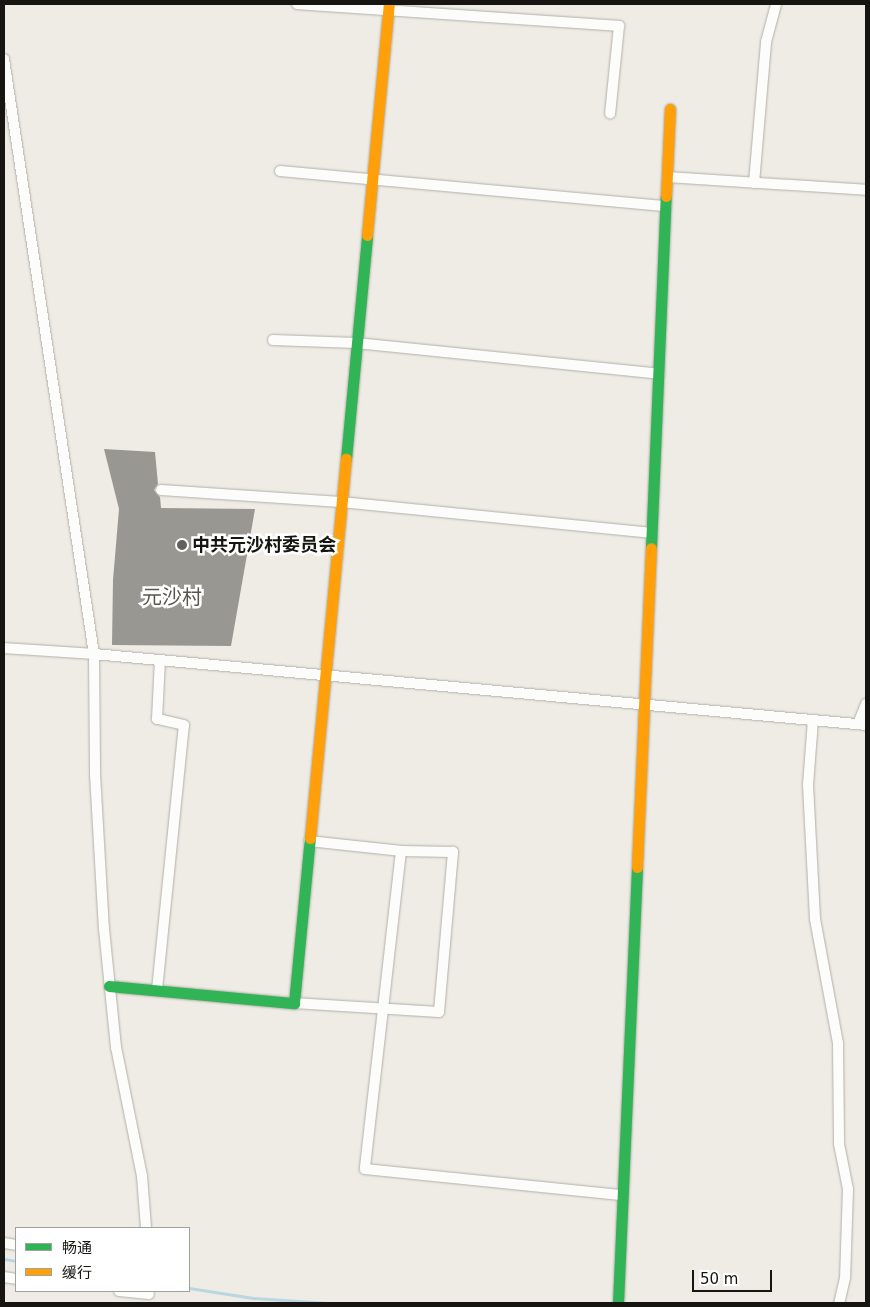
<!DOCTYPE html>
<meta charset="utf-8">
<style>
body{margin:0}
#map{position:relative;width:870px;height:1307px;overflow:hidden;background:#eeece4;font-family:"DejaVu Sans","Noto Sans SC",sans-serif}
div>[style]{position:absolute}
.stream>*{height:3px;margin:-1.5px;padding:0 1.5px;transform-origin:1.5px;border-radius:1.5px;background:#bad6e1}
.building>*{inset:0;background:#989791}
.roads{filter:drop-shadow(0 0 1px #b1b0aa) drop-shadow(0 0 1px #b1b0aa)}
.street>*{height:10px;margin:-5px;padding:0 5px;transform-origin:5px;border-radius:5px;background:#fcfcfb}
.fast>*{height:11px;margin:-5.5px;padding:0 5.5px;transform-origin:5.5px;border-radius:5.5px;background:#30b455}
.slow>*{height:11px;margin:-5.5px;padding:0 5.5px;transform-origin:5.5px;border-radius:5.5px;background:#ff9f0a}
.dots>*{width:14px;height:14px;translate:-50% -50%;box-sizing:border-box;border:2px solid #fff;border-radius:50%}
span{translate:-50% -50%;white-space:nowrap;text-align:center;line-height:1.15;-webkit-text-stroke:5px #fff;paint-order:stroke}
.poi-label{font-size:18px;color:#161511;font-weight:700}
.left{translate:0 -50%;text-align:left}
.quarter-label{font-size:20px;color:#59574b}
.frame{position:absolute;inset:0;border:5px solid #161511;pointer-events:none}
.legend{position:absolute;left:15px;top:1227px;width:175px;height:65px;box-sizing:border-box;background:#fff;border:1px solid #a2a1a0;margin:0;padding:6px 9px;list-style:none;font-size:15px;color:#161511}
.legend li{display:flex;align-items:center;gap:10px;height:25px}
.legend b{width:25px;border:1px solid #a2a1a0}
.scale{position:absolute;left:692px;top:1270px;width:80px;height:22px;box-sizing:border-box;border:2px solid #161511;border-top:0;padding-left:6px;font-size:15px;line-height:18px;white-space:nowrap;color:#161511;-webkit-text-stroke:4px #fff;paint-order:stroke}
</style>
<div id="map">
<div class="stream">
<div style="left:4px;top:1259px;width:12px;rotate:9deg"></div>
<div style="left:189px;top:1288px;width:65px;rotate:8.9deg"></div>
<div style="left:253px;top:1298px;width:76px;rotate:3.8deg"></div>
</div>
<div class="building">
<div style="clip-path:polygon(104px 449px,155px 452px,158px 484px,154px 490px,160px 497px,161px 508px,255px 509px,231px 646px,112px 645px,113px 580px,119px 509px)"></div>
</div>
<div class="roads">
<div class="street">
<div style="left:297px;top:4px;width:323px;rotate:3.9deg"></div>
<div style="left:619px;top:26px;width:88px;rotate:95.8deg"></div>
<div style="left:4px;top:59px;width:602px;rotate:81.4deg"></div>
<div style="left:94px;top:654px;width:120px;rotate:89.5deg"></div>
<div style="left:95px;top:774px;width:155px;rotate:86.7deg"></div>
<div style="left:104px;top:929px;width:119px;rotate:84.2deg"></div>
<div style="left:116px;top:1047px;width:132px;rotate:78.6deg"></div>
<div style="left:142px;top:1176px;width:52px;rotate:85.6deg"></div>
<div style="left:280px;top:171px;width:388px;rotate:5.2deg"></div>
<div style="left:667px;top:177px;width:199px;rotate:3.7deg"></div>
<div style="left:754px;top:183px;width:142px;rotate:-85.1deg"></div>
<div style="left:766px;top:42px;width:39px;rotate:-75deg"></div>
<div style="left:273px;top:340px;width:83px;rotate:2.1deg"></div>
<div style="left:356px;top:343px;width:305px;rotate:5.8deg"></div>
<div style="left:161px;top:490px;width:180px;rotate:3.8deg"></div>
<div style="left:341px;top:502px;width:313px;rotate:5.7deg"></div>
<div style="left:4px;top:648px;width:90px;rotate:3.8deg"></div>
<div style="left:94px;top:654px;width:775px;rotate:5.25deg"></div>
<div style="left:813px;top:720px;width:65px;rotate:94.4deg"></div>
<div style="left:808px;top:785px;width:134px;rotate:87deg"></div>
<div style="left:815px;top:919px;width:126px;rotate:79.5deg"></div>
<div style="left:838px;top:1043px;width:101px;rotate:89.4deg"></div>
<div style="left:839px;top:1144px;width:46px;rotate:78.7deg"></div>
<div style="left:848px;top:1189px;width:89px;rotate:91.9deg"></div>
<div style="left:845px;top:1278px;width:26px;rotate:103deg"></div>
<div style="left:858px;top:724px;width:22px;rotate:-68deg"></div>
<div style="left:309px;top:841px;width:93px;rotate:6.2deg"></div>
<div style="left:401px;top:851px;width:320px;rotate:96.5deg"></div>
<div style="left:365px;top:1169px;width:259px;rotate:5.8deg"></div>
<div style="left:157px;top:990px;width:266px;rotate:-84.2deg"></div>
<div style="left:184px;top:725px;width:28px;rotate:-167deg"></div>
<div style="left:157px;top:719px;width:59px;rotate:-87.1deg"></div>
<div style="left:294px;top:1003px;width:145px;rotate:3.6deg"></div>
<div style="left:439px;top:1012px;width:161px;rotate:-85deg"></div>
<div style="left:453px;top:852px;width:52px;rotate:-178.9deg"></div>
<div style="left:4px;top:1243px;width:12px;rotate:9deg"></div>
<div style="left:4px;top:1277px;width:12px;rotate:9deg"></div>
<div style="left:119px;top:1291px;width:30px;rotate:6deg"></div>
</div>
<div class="fast">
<div style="left:346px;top:459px;width:225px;rotate:-84.6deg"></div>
<div style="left:651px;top:548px;width:352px;rotate:-87.6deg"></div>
<div style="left:109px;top:986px;width:186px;rotate:5.3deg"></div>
<div style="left:294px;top:1003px;width:166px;rotate:-84.5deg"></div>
<div style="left:618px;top:1303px;width:436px;rotate:-87.5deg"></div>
</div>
<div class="slow">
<div style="left:666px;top:196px;width:87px;rotate:-87.4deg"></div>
<div style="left:367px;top:235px;width:232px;rotate:-84.6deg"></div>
<div style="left:310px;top:838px;width:381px;rotate:-84.6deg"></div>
<div style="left:637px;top:867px;width:319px;rotate:-87.5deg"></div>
</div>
</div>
<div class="dots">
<div style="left:182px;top:545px;background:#62605b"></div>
</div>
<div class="poi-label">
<span class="left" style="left:192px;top:545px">中共元沙村委员会</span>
</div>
<div class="quarter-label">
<span style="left:172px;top:597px">元沙村</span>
</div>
<div class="frame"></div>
<ul class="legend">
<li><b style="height:6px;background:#30b455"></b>畅通</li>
<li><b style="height:6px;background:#ff9f0a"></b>缓行</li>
</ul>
<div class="scale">50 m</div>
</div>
